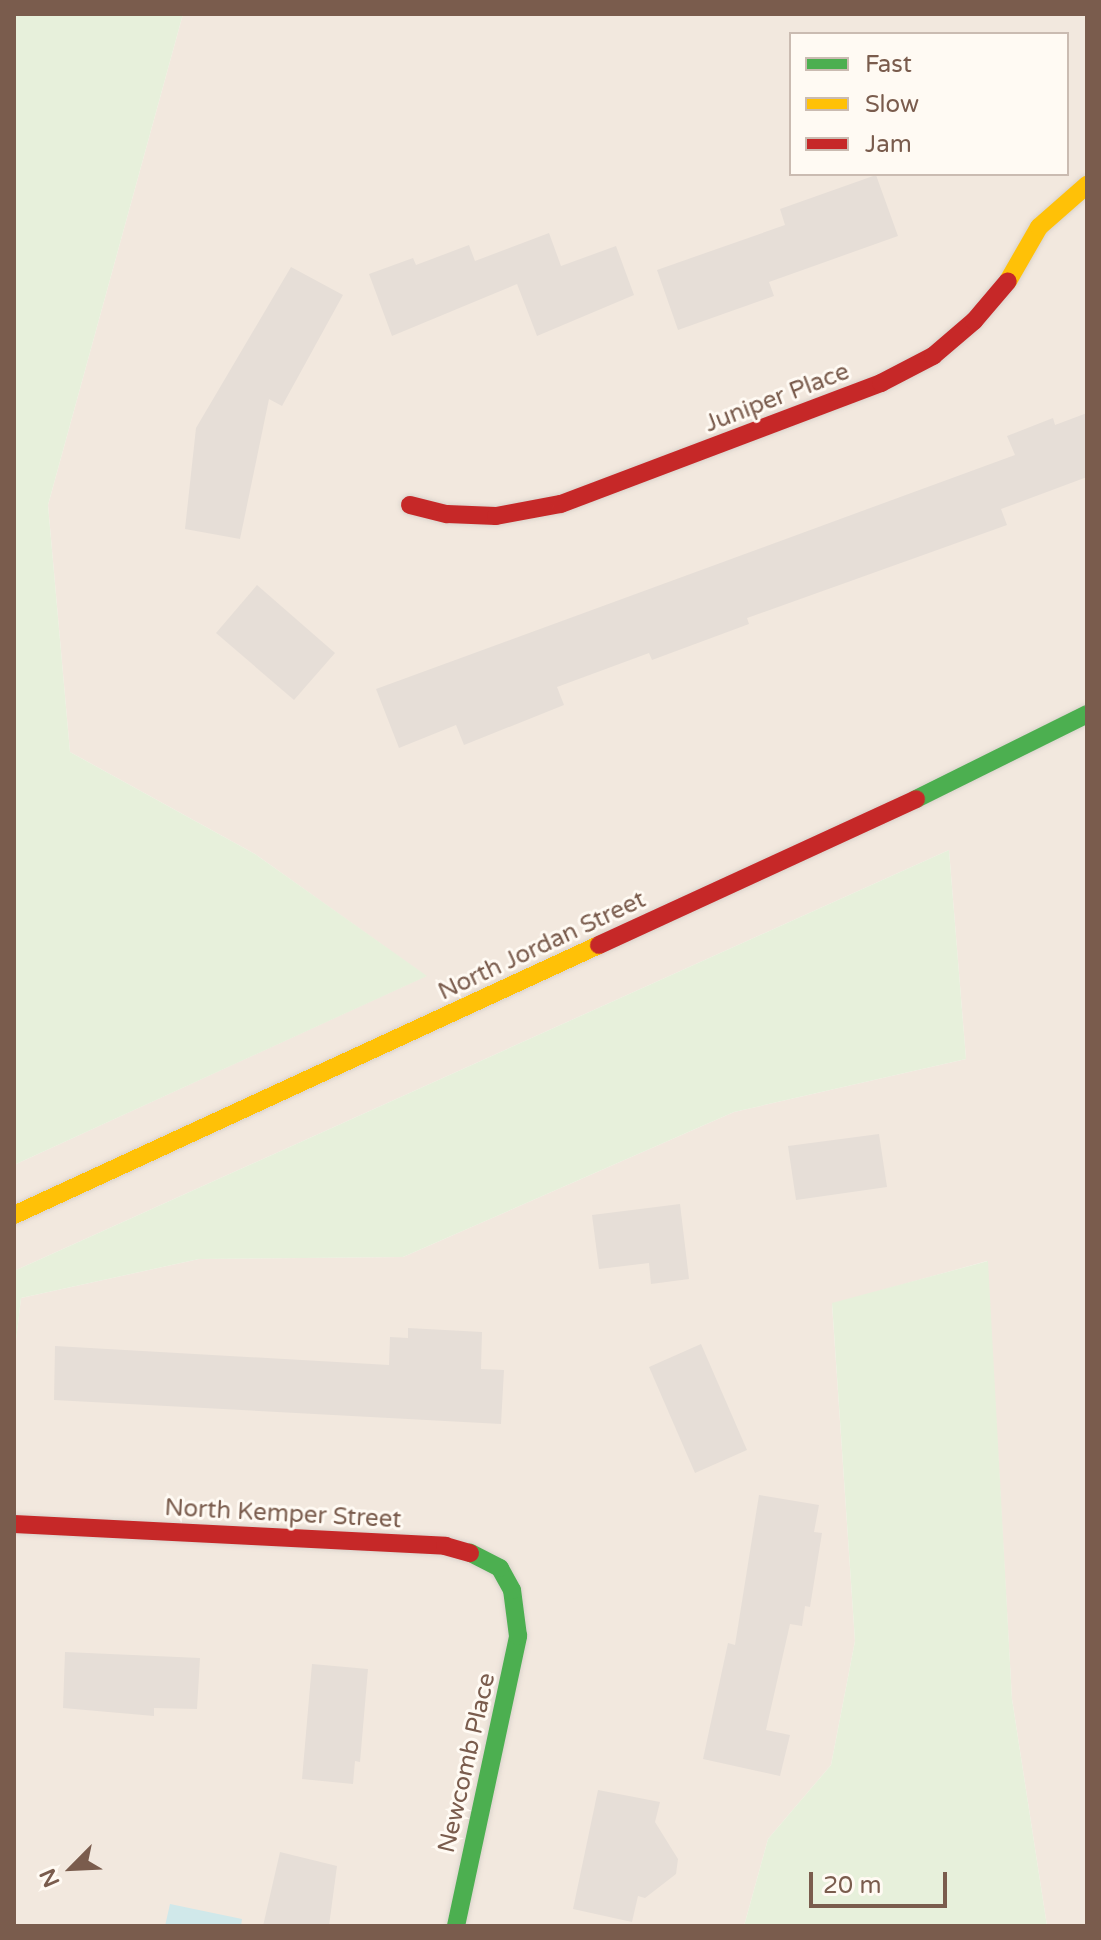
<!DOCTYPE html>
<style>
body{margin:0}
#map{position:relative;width:1101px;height:1940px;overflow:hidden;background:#f9f5f0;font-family:"Varela Round",sans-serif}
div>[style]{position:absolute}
.residential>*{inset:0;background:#f2e8de}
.green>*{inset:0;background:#e7f0db}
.water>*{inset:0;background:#d0e8ea}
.building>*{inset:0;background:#e6ded7}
.roads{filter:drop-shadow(0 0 2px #d9d2cb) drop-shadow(0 0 2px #d9d2cb)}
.fast>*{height:18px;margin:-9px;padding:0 9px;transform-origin:9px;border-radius:9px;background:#4caf50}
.slow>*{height:18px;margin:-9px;padding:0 9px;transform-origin:9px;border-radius:9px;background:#ffc107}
.jam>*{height:18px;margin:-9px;padding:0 9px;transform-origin:9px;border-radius:9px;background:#c62828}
span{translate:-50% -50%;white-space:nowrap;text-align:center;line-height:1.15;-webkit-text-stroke:6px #fffaf3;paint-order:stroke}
.street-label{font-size:24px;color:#7a5c4d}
.frame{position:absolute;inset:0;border:16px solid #7a5c4d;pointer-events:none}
.legend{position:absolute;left:789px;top:32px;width:280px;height:144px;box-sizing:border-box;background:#fffaf3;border:2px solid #cabbb1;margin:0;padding:10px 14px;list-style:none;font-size:24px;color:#7a5c4d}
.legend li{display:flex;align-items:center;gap:16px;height:40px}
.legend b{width:40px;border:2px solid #cabbb1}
.north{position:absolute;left:32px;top:1828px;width:80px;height:80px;-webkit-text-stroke:6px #fffaf3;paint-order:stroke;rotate:246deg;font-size:22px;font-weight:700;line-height:32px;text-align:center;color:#7a5c4d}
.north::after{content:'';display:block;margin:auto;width:28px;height:36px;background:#7a5c4d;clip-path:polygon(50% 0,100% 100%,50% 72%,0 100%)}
.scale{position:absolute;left:809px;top:1872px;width:138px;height:36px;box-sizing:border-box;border:4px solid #7a5c4d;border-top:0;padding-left:10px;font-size:24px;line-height:28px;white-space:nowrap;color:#7a5c4d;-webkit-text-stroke:6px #fffaf3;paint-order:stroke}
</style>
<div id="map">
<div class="residential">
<div style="clip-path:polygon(evenodd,183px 14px,1087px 14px,1087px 1926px,1047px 1926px,1012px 1699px,987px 1261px,832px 1304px,855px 1641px,831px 1765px,768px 1839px,744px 1926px,14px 1926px,14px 1358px,21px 1298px,199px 1259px,403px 1257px,734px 1112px,966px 1059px,949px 850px,14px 1271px,14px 1165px,426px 976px,255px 854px,70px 752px,48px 505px,183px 14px,791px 34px,1067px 34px,1067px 174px,791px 174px,791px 34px)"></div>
</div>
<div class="green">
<div style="clip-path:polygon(14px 14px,183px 14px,48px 505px,70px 752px,255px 854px,427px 976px,14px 1165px)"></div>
<div style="clip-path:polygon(949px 850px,966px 1059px,734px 1112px,403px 1257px,199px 1259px,21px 1298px,14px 1358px,14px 1271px)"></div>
<div style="clip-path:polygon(988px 1261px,1012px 1699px,1047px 1926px,744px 1926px,768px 1839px,831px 1765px,855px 1641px,832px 1303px)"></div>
</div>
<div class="water">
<div style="clip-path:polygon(170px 1904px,242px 1919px,241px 1926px,165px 1926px)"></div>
</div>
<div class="building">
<div style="clip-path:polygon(876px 175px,898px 236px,769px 282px,774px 296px,678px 330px,657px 270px,785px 225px,780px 209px)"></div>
<div style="clip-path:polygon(549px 233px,561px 266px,616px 246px,634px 295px,537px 336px,517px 284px,392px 336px,369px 274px,413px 258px,416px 265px,469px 245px,475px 261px)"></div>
<div style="clip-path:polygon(291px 267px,343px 295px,282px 406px,269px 399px,240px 539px,185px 529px,196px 428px)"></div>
<div style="clip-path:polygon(1087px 413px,1087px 477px,1001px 509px,1007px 525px,747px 618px,749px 624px,652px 660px,649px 653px,557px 687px,564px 705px,464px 745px,456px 725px,399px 748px,376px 689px,1015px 455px,1007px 436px,1053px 418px,1055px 425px)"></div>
<div style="clip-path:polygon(257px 585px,335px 653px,294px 700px,216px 633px)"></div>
<div style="clip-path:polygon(879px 1134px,887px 1187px,796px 1200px,788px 1146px)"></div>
<div style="clip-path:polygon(680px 1204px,689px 1279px,651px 1284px,649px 1263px,599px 1269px,592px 1215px)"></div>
<div style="clip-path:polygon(408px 1328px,482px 1332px,481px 1369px,504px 1370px,501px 1424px,54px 1400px,55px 1346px,389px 1365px,390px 1337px,408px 1338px)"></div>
<div style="clip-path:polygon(701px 1344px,747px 1450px,695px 1473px,649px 1367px)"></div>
<div style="clip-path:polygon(759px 1495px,819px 1505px,814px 1532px,822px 1533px,810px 1607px,805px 1606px,802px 1626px,790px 1624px,766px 1730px,790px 1735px,780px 1776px,703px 1759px,728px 1643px,735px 1645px)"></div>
<div style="clip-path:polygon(65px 1652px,200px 1658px,197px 1709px,154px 1708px,154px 1716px,63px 1708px)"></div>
<div style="clip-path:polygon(312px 1664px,368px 1669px,360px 1762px,355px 1761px,353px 1784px,302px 1779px)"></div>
<div style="clip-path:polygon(598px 1790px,660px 1802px,655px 1822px,678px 1859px,676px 1874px,645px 1898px,638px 1896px,632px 1922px,573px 1909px)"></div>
<div style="clip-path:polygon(280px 1852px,337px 1866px,329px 1926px,263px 1926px)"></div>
</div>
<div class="roads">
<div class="fast">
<div style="left:916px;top:799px;width:191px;rotate:-26.4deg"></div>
<div style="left:456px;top:1926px;width:297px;rotate:-77.9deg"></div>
<div style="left:518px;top:1636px;width:46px;rotate:-97.4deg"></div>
<div style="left:512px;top:1590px;width:25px;rotate:-119deg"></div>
<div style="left:500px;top:1568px;width:34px;rotate:-153deg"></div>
</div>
<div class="slow">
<div style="left:1008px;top:281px;width:62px;rotate:-60.1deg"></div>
<div style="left:1039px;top:227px;width:64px;rotate:-41.2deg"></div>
<div style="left:14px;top:1215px;width:644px;rotate:-24.78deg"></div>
</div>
<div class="jam">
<div style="left:410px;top:505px;width:38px;rotate:14deg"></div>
<div style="left:447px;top:514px;width:49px;rotate:2.3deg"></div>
<div style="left:496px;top:516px;width:66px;rotate:-10.5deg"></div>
<div style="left:561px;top:504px;width:342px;rotate:-20.7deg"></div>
<div style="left:881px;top:383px;width:59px;rotate:-27.4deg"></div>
<div style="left:933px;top:356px;width:54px;rotate:-40.5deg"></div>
<div style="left:974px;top:321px;width:52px;rotate:-49.6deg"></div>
<div style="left:599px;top:945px;width:349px;rotate:-24.7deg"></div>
<div style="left:14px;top:1524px;width:432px;rotate:2.9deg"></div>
<div style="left:445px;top:1546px;width:26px;rotate:16deg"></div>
</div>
</div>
<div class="street-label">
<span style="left:777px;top:398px;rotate:-21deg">Juniper Place</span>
<span style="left:542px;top:946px;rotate:-25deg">North Jordan Street</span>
<span style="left:283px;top:1514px;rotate:3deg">North Kemper Street</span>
<span style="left:467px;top:1763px;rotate:-77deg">Newcomb Place</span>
</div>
<div class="frame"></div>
<ul class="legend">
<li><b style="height:10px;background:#4caf50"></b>Fast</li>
<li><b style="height:10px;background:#ffc107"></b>Slow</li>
<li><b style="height:10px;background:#c62828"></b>Jam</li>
</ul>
<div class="north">N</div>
<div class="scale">20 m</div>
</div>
